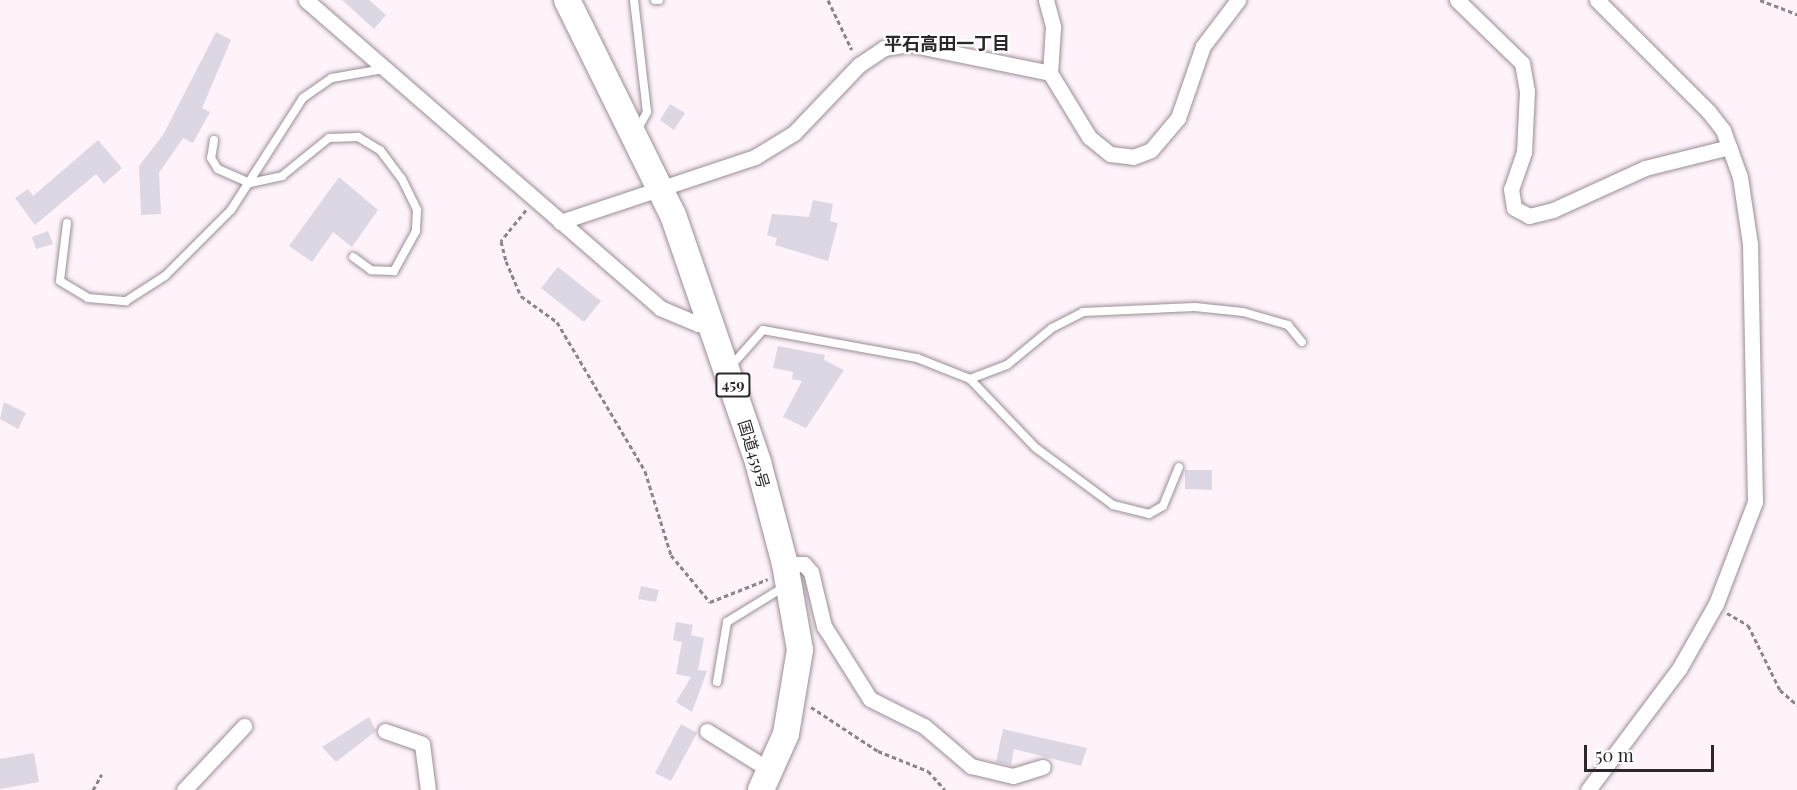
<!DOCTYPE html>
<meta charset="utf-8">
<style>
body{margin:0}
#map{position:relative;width:1797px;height:790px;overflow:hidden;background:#fef3fb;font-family:"Playfair Display","Noto Sans JP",serif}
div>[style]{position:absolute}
.building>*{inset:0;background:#ddd6e3}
.path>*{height:3px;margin-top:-1.5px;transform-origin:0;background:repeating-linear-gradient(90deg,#8c8489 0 4.5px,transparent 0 7.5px)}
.roads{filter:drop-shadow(0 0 2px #9a8e96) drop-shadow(0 0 2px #9a8e96)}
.service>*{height:8px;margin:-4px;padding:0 4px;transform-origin:4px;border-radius:4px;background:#fff}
.minor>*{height:15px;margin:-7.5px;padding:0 7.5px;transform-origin:7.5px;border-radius:7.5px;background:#fff}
.trunk>*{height:26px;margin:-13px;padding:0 13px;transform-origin:13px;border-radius:13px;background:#fff}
span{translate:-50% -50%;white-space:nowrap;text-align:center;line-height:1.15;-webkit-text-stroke:4.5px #fff;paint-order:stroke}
.shield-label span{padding:2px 4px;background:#fff;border:2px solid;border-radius:4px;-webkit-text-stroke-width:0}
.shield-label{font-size:15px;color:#2c272a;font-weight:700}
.street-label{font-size:16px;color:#2c272a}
.neighbourhood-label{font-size:18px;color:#2c272a;font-weight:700}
.scale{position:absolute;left:1584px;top:745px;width:130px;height:27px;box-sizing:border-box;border:3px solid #2c272a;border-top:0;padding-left:8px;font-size:18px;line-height:21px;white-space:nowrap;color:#2c272a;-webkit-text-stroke:4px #fff;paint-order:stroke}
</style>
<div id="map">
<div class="building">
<div style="clip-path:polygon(342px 0,369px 0,386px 15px,374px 29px)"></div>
<div style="clip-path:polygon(216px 32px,231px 40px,202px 108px,210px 112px,193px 143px,183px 138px,159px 173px,161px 214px,141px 215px,139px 166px,163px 135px)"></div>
<div style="clip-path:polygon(670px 104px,685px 113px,674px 130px,660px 120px)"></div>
<div style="clip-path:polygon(98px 140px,122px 168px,104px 184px,96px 174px,35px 225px,15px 198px,28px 189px,33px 196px)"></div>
<div style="clip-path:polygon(339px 177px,378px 210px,352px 247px,333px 232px,312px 262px,289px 246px)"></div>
<div style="clip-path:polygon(813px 200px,833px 204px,830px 221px,838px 223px,828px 261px,775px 245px,777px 238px,767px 235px,772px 214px,809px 217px)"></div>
<div style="clip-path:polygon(48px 231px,53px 244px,36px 249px,32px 237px)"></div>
<div style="clip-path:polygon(558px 267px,601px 301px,584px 322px,541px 288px)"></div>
<div style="clip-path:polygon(778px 346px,825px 355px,824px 360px,844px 370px,806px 428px,783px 417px,802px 381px,792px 379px,793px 372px,773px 368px)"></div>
<div style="clip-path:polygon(4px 402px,26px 413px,18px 429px,0 419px)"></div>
<div style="clip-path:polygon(1185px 470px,1212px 470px,1212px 490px,1185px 489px)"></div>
<div style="clip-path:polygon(641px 586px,659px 590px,656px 602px,638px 599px)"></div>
<div style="clip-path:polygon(676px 622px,693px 625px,691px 635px,704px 638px,698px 670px,707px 671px,692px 712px,676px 702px,691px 677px,676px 674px,682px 642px,673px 640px)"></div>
<div style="clip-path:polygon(369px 717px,376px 731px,336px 762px,322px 747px)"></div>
<div style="clip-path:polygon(681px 724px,697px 733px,671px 781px,655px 773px)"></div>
<div style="clip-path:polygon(1003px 729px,1087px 748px,1081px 766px,1014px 749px,1011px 765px,996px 762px)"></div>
<div style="clip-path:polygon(34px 753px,39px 782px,0 789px,0 759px)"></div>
</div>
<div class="path">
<div style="left:828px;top:0;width:55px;rotate:64.4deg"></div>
<div style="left:1760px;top:0;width:40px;rotate:21deg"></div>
<div style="left:526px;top:210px;width:40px;rotate:129deg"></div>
<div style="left:501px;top:241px;width:21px;rotate:76deg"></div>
<div style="left:506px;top:261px;width:38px;rotate:67deg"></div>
<div style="left:521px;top:296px;width:44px;rotate:35.8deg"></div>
<div style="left:557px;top:322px;width:173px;rotate:59.4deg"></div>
<div style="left:645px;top:471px;width:88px;rotate:72.8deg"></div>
<div style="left:671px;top:555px;width:61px;rotate:50.3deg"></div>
<div style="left:710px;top:602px;width:62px;rotate:-21.6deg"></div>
<div style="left:1727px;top:613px;width:24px;rotate:30deg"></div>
<div style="left:1748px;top:625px;width:72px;rotate:63.8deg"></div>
<div style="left:1780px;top:690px;width:23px;rotate:41deg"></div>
<div style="left:811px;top:707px;width:80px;rotate:33.3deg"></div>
<div style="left:878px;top:751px;width:54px;rotate:21.8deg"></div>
<div style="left:928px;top:771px;width:25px;rotate:48deg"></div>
<div style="left:93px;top:790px;width:18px;rotate:-61deg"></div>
</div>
<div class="roads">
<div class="service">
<div style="left:634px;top:0;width:113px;rotate:83.4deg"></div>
<div style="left:647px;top:112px;width:21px;rotate:118deg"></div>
<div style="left:655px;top:0;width:4px"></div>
<div style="left:214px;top:140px;width:18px;rotate:99deg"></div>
<div style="left:211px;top:158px;width:13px;rotate:58deg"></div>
<div style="left:218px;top:169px;width:35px;rotate:24deg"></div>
<div style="left:250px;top:183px;width:33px;rotate:-12deg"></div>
<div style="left:282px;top:176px;width:60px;rotate:-39deg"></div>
<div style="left:329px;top:138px;width:29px;rotate:-2deg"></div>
<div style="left:358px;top:137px;width:26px;rotate:31deg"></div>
<div style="left:380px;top:150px;width:36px;rotate:53deg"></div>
<div style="left:402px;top:179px;width:34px;rotate:64deg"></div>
<div style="left:417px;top:210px;width:21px;rotate:93deg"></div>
<div style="left:416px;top:231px;width:46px;rotate:118.8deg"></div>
<div style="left:394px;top:271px;width:23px;rotate:-178deg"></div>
<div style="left:371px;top:270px;width:22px;rotate:-144deg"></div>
<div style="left:67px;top:223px;width:58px;rotate:96.9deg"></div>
<div style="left:60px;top:281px;width:33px;rotate:31deg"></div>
<div style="left:88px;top:298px;width:38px;rotate:5deg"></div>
<div style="left:126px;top:301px;width:46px;rotate:-32.7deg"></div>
<div style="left:165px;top:276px;width:93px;rotate:-45deg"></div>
<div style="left:231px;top:210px;width:133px;rotate:-57.3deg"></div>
<div style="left:303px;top:98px;width:35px;rotate:-35deg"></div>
<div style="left:332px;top:78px;width:52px;rotate:-10deg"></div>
<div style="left:731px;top:366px;width:48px;rotate:-48.4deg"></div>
<div style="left:763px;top:330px;width:157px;rotate:10.3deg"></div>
<div style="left:917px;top:358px;width:57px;rotate:21.6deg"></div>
<div style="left:970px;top:379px;width:40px;rotate:-21deg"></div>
<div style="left:1007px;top:365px;width:58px;rotate:-39.4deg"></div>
<div style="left:1052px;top:328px;width:35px;rotate:-27deg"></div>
<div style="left:1083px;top:312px;width:112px;rotate:-2.6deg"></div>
<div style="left:1195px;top:307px;width:48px;rotate:5.9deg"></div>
<div style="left:1243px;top:312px;width:47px;rotate:16.1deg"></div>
<div style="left:1288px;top:325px;width:22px;rotate:51deg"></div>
<div style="left:970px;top:379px;width:95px;rotate:46.3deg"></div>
<div style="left:1036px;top:448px;width:96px;rotate:36.5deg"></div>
<div style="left:1113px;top:505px;width:37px;rotate:14deg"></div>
<div style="left:1149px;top:514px;width:16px;rotate:-30deg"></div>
<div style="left:1163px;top:506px;width:42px;rotate:-67.7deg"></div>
<div style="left:717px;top:682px;width:61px;rotate:-80.5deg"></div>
<div style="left:727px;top:622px;width:67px;rotate:-31.6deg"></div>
</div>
<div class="minor">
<div style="left:306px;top:0;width:469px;rotate:41deg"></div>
<div style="left:660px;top:308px;width:41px;rotate:22.8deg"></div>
<div style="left:698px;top:324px;width:14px;rotate:-8deg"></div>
<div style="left:1046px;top:0;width:28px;rotate:75deg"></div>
<div style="left:1053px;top:27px;width:46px;rotate:93.7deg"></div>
<div style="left:1457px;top:0;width:91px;rotate:44.1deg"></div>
<div style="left:1522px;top:63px;width:28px;rotate:80deg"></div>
<div style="left:1527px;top:91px;width:61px;rotate:92.8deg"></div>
<div style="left:1524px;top:152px;width:39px;rotate:109deg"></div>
<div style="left:1511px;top:189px;width:19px;rotate:81deg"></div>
<div style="left:1514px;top:208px;width:17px;rotate:28deg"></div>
<div style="left:1529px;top:216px;width:25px;rotate:-14deg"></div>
<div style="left:1553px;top:210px;width:101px;rotate:-24.5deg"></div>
<div style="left:1645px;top:168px;width:87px;rotate:-14deg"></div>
<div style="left:560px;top:222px;width:206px;rotate:-18.4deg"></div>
<div style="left:755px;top:157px;width:46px;rotate:-31.6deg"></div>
<div style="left:794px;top:133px;width:94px;rotate:-46.3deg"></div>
<div style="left:859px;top:65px;width:30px;rotate:-34deg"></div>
<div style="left:884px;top:48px;width:24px;rotate:-9deg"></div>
<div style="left:908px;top:44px;width:145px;rotate:11.5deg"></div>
<div style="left:1050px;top:73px;width:75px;rotate:58.6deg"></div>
<div style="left:1089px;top:137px;width:27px;rotate:39deg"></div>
<div style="left:1110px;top:154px;width:23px;rotate:7deg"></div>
<div style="left:1133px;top:157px;width:19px;rotate:-21deg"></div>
<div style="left:1151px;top:150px;width:42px;rotate:-49.8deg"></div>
<div style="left:1178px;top:118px;width:76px;rotate:-70.9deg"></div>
<div style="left:1203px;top:46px;width:58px;rotate:-52.7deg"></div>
<div style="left:785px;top:564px;width:19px"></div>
<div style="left:804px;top:564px;width:11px;rotate:49deg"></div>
<div style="left:811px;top:572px;width:56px;rotate:76.5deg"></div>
<div style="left:824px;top:626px;width:86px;rotate:57.8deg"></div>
<div style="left:870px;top:699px;width:60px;rotate:26.6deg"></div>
<div style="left:924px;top:726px;width:62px;rotate:40.4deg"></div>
<div style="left:971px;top:766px;width:43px;rotate:13.4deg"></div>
<div style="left:1013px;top:776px;width:31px;rotate:-17deg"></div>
<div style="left:385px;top:731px;width:39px;rotate:19deg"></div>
<div style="left:422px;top:744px;width:46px;rotate:82.6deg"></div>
<div style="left:707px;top:731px;width:75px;rotate:32deg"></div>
<div style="left:184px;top:790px;width:88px;rotate:-46.8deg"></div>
<div style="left:1588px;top:790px;width:151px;rotate:-53.1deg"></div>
<div style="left:1679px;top:669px;width:75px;rotate:-60.4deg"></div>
<div style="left:1716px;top:604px;width:109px;rotate:-69.1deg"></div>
<div style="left:1755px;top:502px;width:258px;rotate:-91.1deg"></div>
<div style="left:1750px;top:244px;width:68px;rotate:-98.5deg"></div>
<div style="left:1740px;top:177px;width:50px;rotate:-109.9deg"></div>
<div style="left:1723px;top:130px;width:24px;rotate:-128deg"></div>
<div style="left:1708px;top:111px;width:157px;rotate:-135deg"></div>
</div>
<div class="trunk">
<div style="left:567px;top:0;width:240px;rotate:63.8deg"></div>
<div style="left:673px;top:215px;width:261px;rotate:71deg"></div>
<div style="left:758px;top:462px;width:106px;rotate:75.2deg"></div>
<div style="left:785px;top:564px;width:87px;rotate:80.1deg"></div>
<div style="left:800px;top:650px;width:85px;rotate:99.5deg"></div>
<div style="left:786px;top:734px;width:61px;rotate:114.1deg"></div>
</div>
</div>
<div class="shield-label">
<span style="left:733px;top:385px">459</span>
</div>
<div class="street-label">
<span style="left:754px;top:454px;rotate:73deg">国道459号</span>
</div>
<div class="neighbourhood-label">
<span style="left:947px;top:43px">平石高田一丁目</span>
</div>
<div class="scale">50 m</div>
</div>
